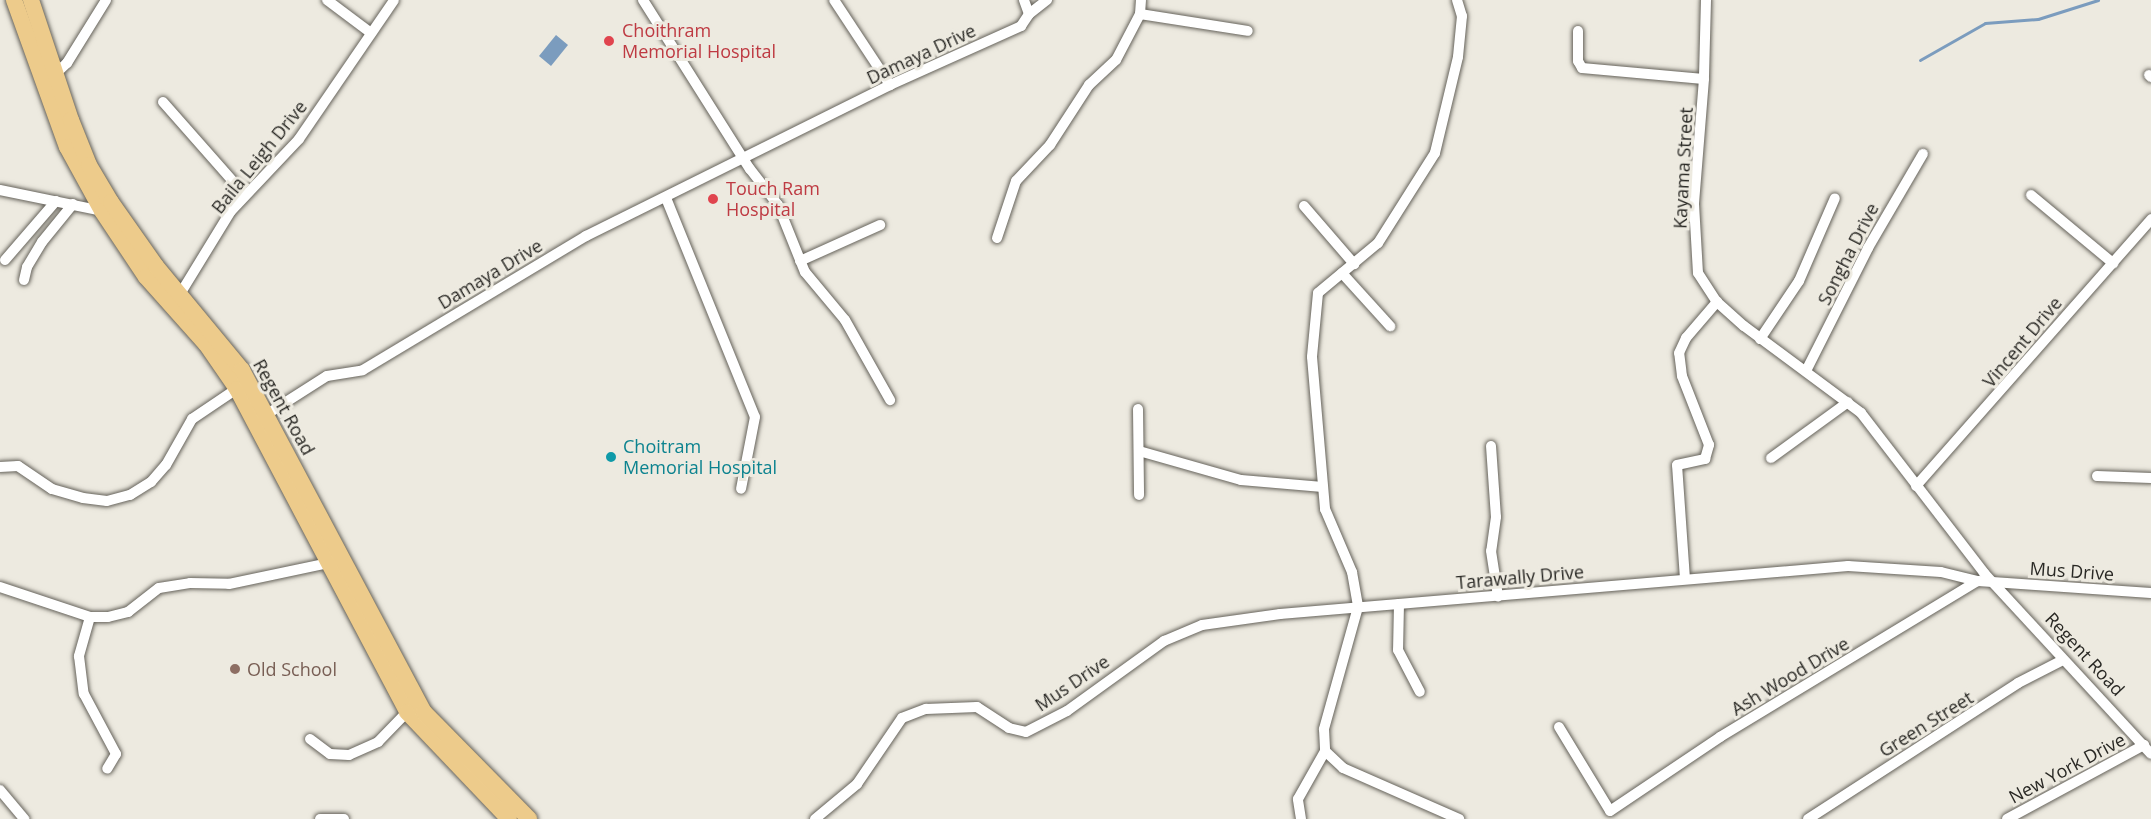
<!DOCTYPE html>
<style>
body{margin:0}
#map{position:relative;width:2151px;height:819px;overflow:hidden;background:#edeae0;font-family:"Open Sans",sans-serif}
div>[style]{position:absolute}
.water>*{inset:0;background:#7b9cbe}
.stream>*{height:3px;margin:-1.5px;padding:0 1.5px;transform-origin:1.5px;border-radius:1.5px;background:#7b9cbe}
.roads{filter:drop-shadow(0 0 2px #65625a) drop-shadow(0 0 2px #65625a)}
.street>*{height:10px;margin:-5px;padding:0 5px;transform-origin:5px;border-radius:5px;background:#fff}
.primary>*{height:16px;margin:-8px;padding:0 8px;transform-origin:8px;border-radius:8px;background:#edcb8b}
.dots>*{width:16px;height:16px;translate:-50% -50%;box-sizing:border-box;border:3px solid #edeae0;border-radius:50%}
span{translate:-50% -50%;white-space:nowrap;text-align:center;line-height:1.15;-webkit-text-stroke:6px #edeae0;paint-order:stroke}
.health-label{font-size:18px;color:#be3a42}
.left{translate:0 -50%;text-align:left}
.street-label{font-size:18px;color:#292824}
.culture-label{font-size:18px;color:#0d838f}
.education-label{font-size:18px;color:#785e54}
</style>
<div id="map">
<div class="water">
<div style="clip-path:polygon(556px 35px,568px 45px,551px 66px,539px 56px)"></div>
</div>
<div class="stream">
<div style="left:1920px;top:60px;width:75px;rotate:-29.6deg"></div>
<div style="left:1985px;top:23px;width:53px;rotate:-4.3deg"></div>
<div style="left:2038px;top:19px;width:63px;rotate:-17.6deg"></div>
</div>
<div class="roads">
<div class="street">
<div style="left:327px;top:0;width:55px;rotate:36.9deg"></div>
<div style="left:643px;top:0;width:200px;rotate:57.7deg"></div>
<div style="left:750px;top:169px;width:46px;rotate:52.1deg"></div>
<div style="left:778px;top:205px;width:72px;rotate:68.1deg"></div>
<div style="left:805px;top:272px;width:62px;rotate:50.2deg"></div>
<div style="left:845px;top:320px;width:92px;rotate:60.6deg"></div>
<div style="left:834px;top:0;width:102px;rotate:56.6deg"></div>
<div style="left:1457px;top:0;width:17px;rotate:73deg"></div>
<div style="left:1462px;top:16px;width:41px;rotate:95.6deg"></div>
<div style="left:1458px;top:57px;width:99px;rotate:103.5deg"></div>
<div style="left:1435px;top:153px;width:107px;rotate:122.3deg"></div>
<div style="left:1378px;top:243px;width:78px;rotate:140.2deg"></div>
<div style="left:1318px;top:293px;width:64px;rotate:95.4deg"></div>
<div style="left:1312px;top:357px;width:153px;rotate:85.1deg"></div>
<div style="left:1325px;top:509px;width:69px;rotate:66.8deg"></div>
<div style="left:1352px;top:572px;width:36px;rotate:80deg"></div>
<div style="left:1358px;top:607px;width:127px;rotate:105.6deg"></div>
<div style="left:1324px;top:729px;width:22px;rotate:87deg"></div>
<div style="left:1325px;top:751px;width:25px;rotate:43deg"></div>
<div style="left:1343px;top:768px;width:127px;rotate:23.7deg"></div>
<div style="left:1706px;top:0;width:79px;rotate:91.5deg"></div>
<div style="left:1704px;top:79px;width:125px;rotate:94.6deg"></div>
<div style="left:1694px;top:204px;width:69px;rotate:86.7deg"></div>
<div style="left:1698px;top:273px;width:35px;rotate:57deg"></div>
<div style="left:1717px;top:302px;width:36px;rotate:42deg"></div>
<div style="left:1744px;top:326px;width:146px;rotate:36.6deg"></div>
<div style="left:1861px;top:413px;width:202px;rotate:52.4deg"></div>
<div style="left:1984px;top:573px;width:246px;rotate:47.3deg"></div>
<div style="left:1029px;top:14px;width:23px;rotate:-38deg"></div>
<div style="left:1140px;top:14px;width:109px;rotate:8.9deg"></div>
<div style="left:1578px;top:31px;width:30px;rotate:90deg"></div>
<div style="left:1578px;top:61px;width:8px;rotate:60deg"></div>
<div style="left:1582px;top:68px;width:122px;rotate:5.2deg"></div>
<div style="left:2149px;top:75px;width:3px;rotate:45deg"></div>
<div style="left:52px;top:77px;width:21px;rotate:-43deg"></div>
<div style="left:67px;top:63px;width:74px;rotate:-58.2deg"></div>
<div style="left:163px;top:102px;width:124px;rotate:48.6deg"></div>
<div style="left:0;top:190px;width:104px;rotate:11.6deg"></div>
<div style="left:2031px;top:195px;width:107px;rotate:39.7deg"></div>
<div style="left:666px;top:198px;width:236px;rotate:67.9deg"></div>
<div style="left:755px;top:417px;width:73px;rotate:101deg"></div>
<div style="left:1304px;top:206px;width:77px;rotate:49.2deg"></div>
<div style="left:997px;top:238px;width:60px;rotate:-71.6deg"></div>
<div style="left:1016px;top:181px;width:50px;rotate:-46.6deg"></div>
<div style="left:1050px;top:145px;width:72px;rotate:-57deg"></div>
<div style="left:1089px;top:85px;width:37px;rotate:-43deg"></div>
<div style="left:1116px;top:60px;width:52px;rotate:-62.4deg"></div>
<div style="left:1140px;top:14px;width:14px;rotate:-86deg"></div>
<div style="left:5px;top:260px;width:78px;rotate:-49.2deg"></div>
<div style="left:800px;top:261px;width:88px;rotate:-24.2deg"></div>
<div style="left:1342px;top:273px;width:72px;rotate:47.8deg"></div>
<div style="left:24px;top:280px;width:13px;rotate:-77deg"></div>
<div style="left:27px;top:267px;width:29px;rotate:-59deg"></div>
<div style="left:42px;top:242px;width:49px;rotate:-50.8deg"></div>
<div style="left:177px;top:299px;width:103px;rotate:-58.5deg"></div>
<div style="left:231px;top:211px;width:99px;rotate:-46.6deg"></div>
<div style="left:299px;top:139px;width:168px;rotate:-55.6deg"></div>
<div style="left:1760px;top:339px;width:70px;rotate:-56.1deg"></div>
<div style="left:1799px;top:281px;width:90px;rotate:-66.6deg"></div>
<div style="left:1806px;top:371px;width:138px;rotate:-63.2deg"></div>
<div style="left:1868px;top:248px;width:109px;rotate:-59.7deg"></div>
<div style="left:1138px;top:409px;width:86px;rotate:89.3deg"></div>
<div style="left:261px;top:418px;width:78px;rotate:-32.5deg"></div>
<div style="left:327px;top:376px;width:36px;rotate:-9deg"></div>
<div style="left:363px;top:370px;width:260px;rotate:-31deg"></div>
<div style="left:586px;top:236px;width:339px;rotate:-26.4deg"></div>
<div style="left:890px;top:85px;width:144px;rotate:-24.2deg"></div>
<div style="left:1021px;top:26px;width:14px;rotate:-56deg"></div>
<div style="left:1029px;top:14px;width:15px;rotate:-110deg"></div>
<div style="left:1491px;top:446px;width:71px;rotate:86deg"></div>
<div style="left:1496px;top:517px;width:34px;rotate:98deg"></div>
<div style="left:1491px;top:551px;width:46px;rotate:81.2deg"></div>
<div style="left:1139px;top:451px;width:106px;rotate:15.9deg"></div>
<div style="left:1241px;top:480px;width:82px;rotate:4.9deg"></div>
<div style="left:1771px;top:458px;width:95px;rotate:-36deg"></div>
<div style="left:0;top:467px;width:18px;rotate:-3deg"></div>
<div style="left:18px;top:466px;width:41px;rotate:34.1deg"></div>
<div style="left:52px;top:489px;width:32px;rotate:16deg"></div>
<div style="left:83px;top:498px;width:24px;rotate:7deg"></div>
<div style="left:107px;top:501px;width:24px;rotate:-15deg"></div>
<div style="left:130px;top:495px;width:25px;rotate:-32deg"></div>
<div style="left:151px;top:482px;width:23px;rotate:-49deg"></div>
<div style="left:166px;top:465px;width:53px;rotate:-60.5deg"></div>
<div style="left:192px;top:419px;width:59px;rotate:-34deg"></div>
<div style="left:2097px;top:476px;width:54px;rotate:2.1deg"></div>
<div style="left:1916px;top:486px;width:356px;rotate:-48.6deg"></div>
<div style="left:1685px;top:579px;width:114px;rotate:-94deg"></div>
<div style="left:1677px;top:465px;width:29px;rotate:-12deg"></div>
<div style="left:1705px;top:459px;width:15px;rotate:-74deg"></div>
<div style="left:1709px;top:445px;width:74px;rotate:-111.4deg"></div>
<div style="left:1682px;top:376px;width:23px;rotate:-97deg"></div>
<div style="left:1679px;top:353px;width:17px;rotate:-65deg"></div>
<div style="left:1686px;top:338px;width:48px;rotate:-49.3deg"></div>
<div style="left:0;top:587px;width:95px;rotate:18.4deg"></div>
<div style="left:90px;top:617px;width:18px"></div>
<div style="left:108px;top:617px;width:21px;rotate:-14deg"></div>
<div style="left:128px;top:612px;width:39px;rotate:-38deg"></div>
<div style="left:159px;top:588px;width:31px;rotate:-9deg"></div>
<div style="left:190px;top:583px;width:39px;rotate:1deg"></div>
<div style="left:229px;top:584px;width:106px;rotate:-11.9deg"></div>
<div style="left:1399px;top:604px;width:46px;rotate:91.2deg"></div>
<div style="left:1398px;top:650px;width:47px;rotate:62.4deg"></div>
<div style="left:90px;top:617px;width:41px;rotate:105.8deg"></div>
<div style="left:79px;top:656px;width:38px;rotate:83deg"></div>
<div style="left:84px;top:694px;width:68px;rotate:61.9deg"></div>
<div style="left:116px;top:754px;width:17px;rotate:121deg"></div>
<div style="left:1559px;top:727px;width:98px;rotate:58.7deg"></div>
<div style="left:1610px;top:811px;width:133px;rotate:-33.9deg"></div>
<div style="left:1720px;top:737px;width:301px;rotate:-31.2deg"></div>
<div style="left:310px;top:739px;width:25px;rotate:37deg"></div>
<div style="left:330px;top:754px;width:19px;rotate:3deg"></div>
<div style="left:349px;top:755px;width:32px;rotate:-24deg"></div>
<div style="left:378px;top:742px;width:47px;rotate:-45.9deg"></div>
<div style="left:0;top:790px;width:38px;rotate:50deg"></div>
<div style="left:320px;top:819px;width:24px"></div>
<div style="left:815px;top:819px;width:55px;rotate:-39.8deg"></div>
<div style="left:857px;top:784px;width:80px;rotate:-55.7deg"></div>
<div style="left:902px;top:718px;width:26px;rotate:-21deg"></div>
<div style="left:926px;top:709px;width:51px;rotate:-2.2deg"></div>
<div style="left:977px;top:707px;width:38px;rotate:33deg"></div>
<div style="left:1009px;top:728px;width:17px;rotate:13deg"></div>
<div style="left:1026px;top:732px;width:46px;rotate:-27.1deg"></div>
<div style="left:1067px;top:711px;width:120px;rotate:-35.8deg"></div>
<div style="left:1164px;top:641px;width:41px;rotate:-22.8deg"></div>
<div style="left:1202px;top:625px;width:79px;rotate:-8deg"></div>
<div style="left:1280px;top:614px;width:570px;rotate:-4.83deg"></div>
<div style="left:1848px;top:566px;width:93px;rotate:3.7deg"></div>
<div style="left:1941px;top:572px;width:38px;rotate:14deg"></div>
<div style="left:1978px;top:581px;width:173px;rotate:4deg"></div>
<div style="left:1301px;top:819px;width:20px;rotate:-99deg"></div>
<div style="left:1298px;top:799px;width:55px;rotate:-60.6deg"></div>
<div style="left:1808px;top:819px;width:250px;rotate:-32.9deg"></div>
<div style="left:2018px;top:683px;width:51px;rotate:-27.1deg"></div>
<div style="left:2007px;top:819px;width:156px;rotate:-28.4deg"></div>
</div>
<div class="primary">
<div style="left:14px;top:0;width:156px;rotate:70.2deg"></div>
<div style="left:67px;top:147px;width:73px;rotate:61.3deg"></div>
<div style="left:102px;top:211px;width:79px;rotate:56.3deg"></div>
<div style="left:146px;top:277px;width:90px;rotate:48.2deg"></div>
<div style="left:206px;top:344px;width:55px;rotate:55.4deg"></div>
<div style="left:237px;top:389px;width:365px;rotate:62.2deg"></div>
<div style="left:407px;top:712px;width:148px;rotate:46.4deg"></div>
<div style="left:31px;top:0;width:126px;rotate:71.6deg"></div>
<div style="left:71px;top:120px;width:48px;rotate:68.2deg"></div>
<div style="left:89px;top:165px;width:43px;rotate:59.3deg"></div>
<div style="left:111px;top:202px;width:78px;rotate:54.9deg"></div>
<div style="left:156px;top:266px;width:135px;rotate:50.4deg"></div>
<div style="left:242px;top:370px;width:387px;rotate:62deg"></div>
<div style="left:424px;top:712px;width:150px;rotate:45.5deg"></div>
</div>
</div>
<div class="dots">
<div style="left:609px;top:41px;background:#e0444e"></div>
<div style="left:713px;top:199px;background:#e0444e"></div>
<div style="left:611px;top:457px;background:#0f9aa8"></div>
<div style="left:235px;top:669px;background:#8d6e63"></div>
</div>
<div class="health-label">
<span class="left" style="left:622px;top:41px">Choithram<br>Memorial Hospital</span>
<span class="left" style="left:726px;top:199px">Touch Ram<br>Hospital</span>
</div>
<div class="street-label">
<span style="left:921px;top:54px;rotate:-25deg">Damaya Drive</span>
<span style="left:259px;top:157px;rotate:-51deg">Baila Leigh Drive</span>
<span style="left:1683px;top:168px;rotate:-87deg">Kayama Street</span>
<span style="left:1848px;top:254px;rotate:-63deg">Songha Drive</span>
<span style="left:490px;top:274px;rotate:-31deg">Damaya Drive</span>
<span style="left:2022px;top:342px;rotate:-50deg">Vincent Drive</span>
<span style="left:284px;top:407px;rotate:61deg">Regent Road</span>
<span style="left:2072px;top:571px;rotate:4deg">Mus Drive</span>
<span style="left:1520px;top:577px;rotate:-5deg">Tarawally Drive</span>
<span style="left:2085px;top:654px;rotate:47deg">Regent Road</span>
<span style="left:1790px;top:676px;rotate:-31deg">Ash Wood Drive</span>
<span style="left:1072px;top:683px;rotate:-34deg">Mus Drive</span>
<span style="left:1926px;top:724px;rotate:-32deg">Green Street</span>
<span style="left:2067px;top:768px;rotate:-28deg">New York Drive</span>
</div>
<div class="culture-label">
<span class="left" style="left:623px;top:457px">Choitram<br>Memorial Hospital</span>
</div>
<div class="education-label">
<span class="left" style="left:247px;top:669px">Old School</span>
</div>
</div>
